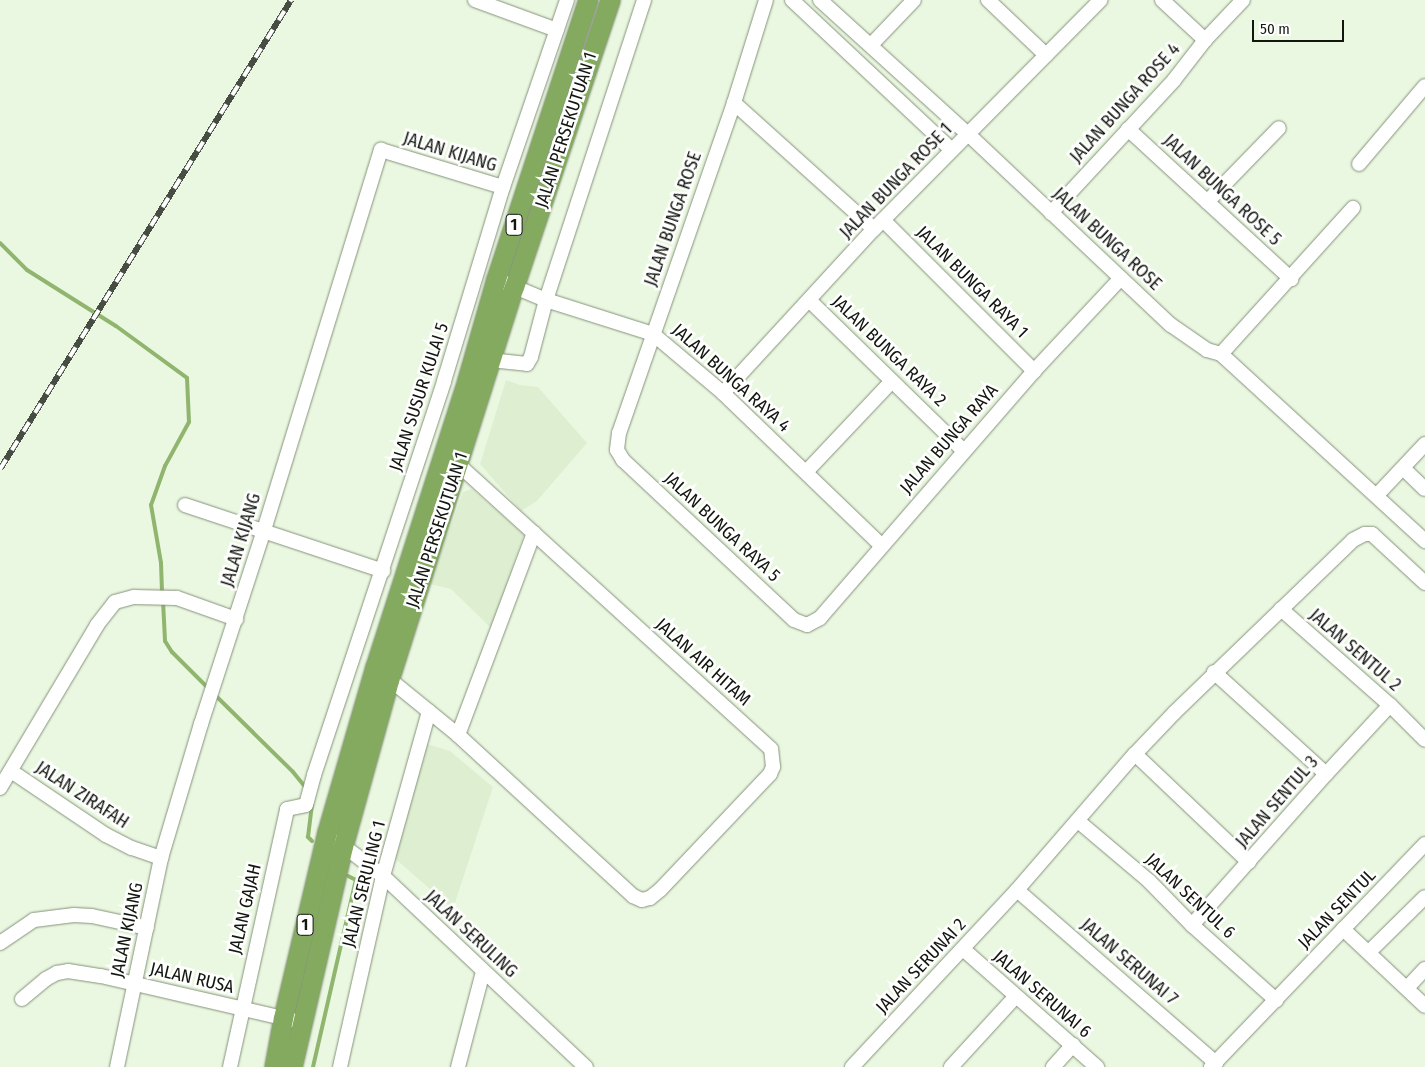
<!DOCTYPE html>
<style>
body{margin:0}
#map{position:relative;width:1425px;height:1067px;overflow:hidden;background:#ebf8e1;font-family:"Fira Sans Condensed",sans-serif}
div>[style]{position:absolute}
.built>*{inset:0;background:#deefd1}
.stream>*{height:4px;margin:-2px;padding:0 2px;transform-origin:2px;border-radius:2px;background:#90b56f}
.roads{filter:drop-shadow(0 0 1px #85917c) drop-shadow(0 0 1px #85917c)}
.minor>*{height:14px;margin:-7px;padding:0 7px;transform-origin:7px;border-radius:7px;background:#fff}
.highway>*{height:19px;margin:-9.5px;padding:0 9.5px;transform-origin:9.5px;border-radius:9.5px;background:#83aa5f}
.rail>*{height:5.5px;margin-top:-2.75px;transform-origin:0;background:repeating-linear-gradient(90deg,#fff 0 11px,#474d42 0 22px);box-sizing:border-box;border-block:1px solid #474d42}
span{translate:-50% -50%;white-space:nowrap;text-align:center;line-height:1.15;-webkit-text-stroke:5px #fff;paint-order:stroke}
.shield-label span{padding:1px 4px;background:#fff;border:1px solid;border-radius:4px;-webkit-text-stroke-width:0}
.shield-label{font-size:16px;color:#12160f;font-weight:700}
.street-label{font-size:18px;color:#12160f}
.scale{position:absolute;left:1252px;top:20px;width:92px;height:22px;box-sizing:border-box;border:2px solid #12160f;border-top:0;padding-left:6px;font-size:15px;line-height:18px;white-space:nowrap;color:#12160f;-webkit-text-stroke:4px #fff;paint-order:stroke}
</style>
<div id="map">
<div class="built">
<div style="clip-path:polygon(506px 380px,520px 385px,538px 387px,587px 443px,537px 501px,521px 511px,480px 464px)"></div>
<div style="clip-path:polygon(472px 489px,524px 534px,491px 628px,451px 589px,430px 584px,463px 492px)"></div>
<div style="clip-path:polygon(427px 744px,450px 751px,493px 787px,453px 909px,392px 856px)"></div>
</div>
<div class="stream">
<div style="left:0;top:243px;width:38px;rotate:45deg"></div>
<div style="left:27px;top:270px;width:105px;rotate:32.2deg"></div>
<div style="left:116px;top:326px;width:88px;rotate:36.2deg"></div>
<div style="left:187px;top:378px;width:44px;rotate:87.4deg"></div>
<div style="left:189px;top:422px;width:50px;rotate:118.6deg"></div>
<div style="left:165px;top:466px;width:41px;rotate:109.7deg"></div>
<div style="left:151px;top:505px;width:59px;rotate:80.2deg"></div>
<div style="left:161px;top:563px;width:31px;rotate:88deg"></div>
<div style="left:163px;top:601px;width:40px;rotate:87.1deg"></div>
<div style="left:165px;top:641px;width:13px;rotate:58deg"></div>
<div style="left:172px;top:652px;width:52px;rotate:45deg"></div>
<div style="left:214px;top:694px;width:111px;rotate:44.6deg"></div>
<div style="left:293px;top:772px;width:22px;rotate:51deg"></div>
<div style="left:312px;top:841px;width:6px;rotate:-135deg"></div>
<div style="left:308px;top:837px;width:32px;rotate:-83deg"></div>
<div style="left:313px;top:1067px;width:192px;rotate:-77.1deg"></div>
<div style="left:356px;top:880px;width:9px;rotate:-153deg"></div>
</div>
<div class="roads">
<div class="minor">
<div style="left:475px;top:0;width:87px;rotate:20.1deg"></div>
<div style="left:766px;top:0;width:108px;rotate:107.3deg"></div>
<div style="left:734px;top:103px;width:349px;rotate:109.2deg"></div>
<div style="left:619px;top:433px;width:17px;rotate:97deg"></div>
<div style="left:617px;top:450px;width:12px;rotate:59deg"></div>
<div style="left:623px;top:460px;width:234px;rotate:43.1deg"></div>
<div style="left:794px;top:620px;width:14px;rotate:21deg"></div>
<div style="left:807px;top:625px;width:15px;rotate:-28deg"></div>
<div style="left:820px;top:618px;width:327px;rotate:-49.1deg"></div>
<div style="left:1034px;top:371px;width:127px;rotate:-46.9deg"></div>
<div style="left:792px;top:0;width:219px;rotate:43.2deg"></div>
<div style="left:820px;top:0;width:200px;rotate:42.2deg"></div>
<div style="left:968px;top:134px;width:279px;rotate:43.3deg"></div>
<div style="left:1171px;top:325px;width:44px;rotate:34.8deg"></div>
<div style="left:1207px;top:350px;width:15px;rotate:16deg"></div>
<div style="left:1221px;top:354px;width:277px;rotate:42.5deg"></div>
<div style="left:988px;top:0;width:80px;rotate:43.5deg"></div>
<div style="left:1162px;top:0;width:59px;rotate:42.9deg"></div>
<div style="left:871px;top:45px;width:62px;rotate:-46.3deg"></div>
<div style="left:734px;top:103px;width:188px;rotate:42deg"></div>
<div style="left:1128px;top:129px;width:222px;rotate:42.6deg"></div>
<div style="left:1359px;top:164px;width:102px;rotate:-49.8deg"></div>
<div style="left:1207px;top:202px;width:103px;rotate:-45.8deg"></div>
<div style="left:1051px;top:213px;width:181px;rotate:-47.2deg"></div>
<div style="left:1174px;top:80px;width:51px;rotate:-52.2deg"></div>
<div style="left:1205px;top:40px;width:55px;rotate:-46.5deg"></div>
<div style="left:883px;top:220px;width:214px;rotate:45deg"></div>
<div style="left:496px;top:279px;width:54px;rotate:22.8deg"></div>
<div style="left:546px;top:300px;width:112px;rotate:17.6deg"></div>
<div style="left:653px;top:334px;width:92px;rotate:40.1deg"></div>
<div style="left:723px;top:393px;width:219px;rotate:43.9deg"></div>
<div style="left:809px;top:300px;width:216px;rotate:44.3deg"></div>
<div style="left:1221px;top:354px;width:197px;rotate:-47.9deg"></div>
<div style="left:490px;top:360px;width:37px;rotate:6deg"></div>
<div style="left:527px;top:364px;width:8px;rotate:-60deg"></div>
<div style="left:531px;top:357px;width:59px;rotate:-75.3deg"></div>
<div style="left:546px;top:300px;width:316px;rotate:-71.9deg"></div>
<div style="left:723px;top:393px;width:223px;rotate:-47.4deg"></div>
<div style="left:874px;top:229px;width:322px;rotate:-45.3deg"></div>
<div style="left:1403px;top:468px;width:30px;rotate:44deg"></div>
<div style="left:806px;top:472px;width:125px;rotate:-46.6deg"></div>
<div style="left:1377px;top:495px;width:70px;rotate:-46.7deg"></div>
<div style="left:185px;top:505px;width:209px;rotate:18.4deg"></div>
<div style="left:1281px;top:609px;width:145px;rotate:41.4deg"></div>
<div style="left:1390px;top:705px;width:49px;rotate:45deg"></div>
<div style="left:1214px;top:672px;width:151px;rotate:42.3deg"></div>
<div style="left:383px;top:674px;width:97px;rotate:39.1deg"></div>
<div style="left:458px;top:735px;width:238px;rotate:42.6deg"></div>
<div style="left:633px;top:896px;width:10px;rotate:24deg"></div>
<div style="left:642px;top:900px;width:8px;rotate:-14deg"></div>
<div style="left:650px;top:898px;width:13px;rotate:-39deg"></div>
<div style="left:660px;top:890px;width:160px;rotate:-46.5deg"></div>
<div style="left:770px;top:774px;width:8px;rotate:-67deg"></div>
<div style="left:773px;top:767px;width:18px;rotate:-96deg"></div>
<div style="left:771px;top:749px;width:433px;rotate:-137.7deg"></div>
<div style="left:458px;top:735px;width:216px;rotate:-69.4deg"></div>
<div style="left:1135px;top:754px;width:157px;rotate:43.5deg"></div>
<div style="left:11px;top:771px;width:115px;rotate:34deg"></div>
<div style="left:106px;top:835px;width:29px;rotate:27deg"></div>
<div style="left:132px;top:848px;width:31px;rotate:19deg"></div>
<div style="left:0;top:788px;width:190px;rotate:-59.2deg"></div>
<div style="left:97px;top:625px;width:29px;rotate:-52deg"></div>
<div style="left:115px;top:602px;width:20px;rotate:-15deg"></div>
<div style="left:134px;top:597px;width:43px;rotate:1.3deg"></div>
<div style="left:177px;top:598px;width:63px;rotate:19.6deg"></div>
<div style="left:1078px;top:821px;width:93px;rotate:40.2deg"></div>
<div style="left:1149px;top:881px;width:62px;rotate:45.7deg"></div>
<div style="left:1192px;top:925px;width:113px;rotate:41.8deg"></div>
<div style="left:337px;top:841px;width:58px;rotate:37.3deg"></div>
<div style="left:383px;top:876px;width:279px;rotate:43.3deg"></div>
<div style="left:1017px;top:890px;width:264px;rotate:41deg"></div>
<div style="left:1192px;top:925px;width:202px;rotate:-48.4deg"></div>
<div style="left:1326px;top:774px;width:94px;rotate:-47.2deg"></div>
<div style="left:1343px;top:929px;width:112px;rotate:43.2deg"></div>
<div style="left:0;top:943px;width:41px;rotate:-34.1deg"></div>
<div style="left:34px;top:920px;width:40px;rotate:-7.1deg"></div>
<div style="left:74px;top:915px;width:18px;rotate:3deg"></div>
<div style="left:92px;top:916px;width:56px;rotate:12.3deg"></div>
<div style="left:963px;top:949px;width:179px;rotate:41.4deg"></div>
<div style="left:1369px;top:952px;width:78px;rotate:-44.5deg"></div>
<div style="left:1407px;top:988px;width:26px;rotate:-47deg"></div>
<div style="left:22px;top:999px;width:31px;rotate:-40deg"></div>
<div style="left:46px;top:979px;width:13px;rotate:-29deg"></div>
<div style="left:57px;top:973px;width:11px;rotate:-10deg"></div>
<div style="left:68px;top:971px;width:33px;rotate:9deg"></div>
<div style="left:101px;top:976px;width:205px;rotate:13deg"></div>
<div style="left:117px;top:1067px;width:214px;rotate:-78.1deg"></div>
<div style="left:161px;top:858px;width:140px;rotate:-73.4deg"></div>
<div style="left:201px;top:724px;width:204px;rotate:-72deg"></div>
<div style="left:264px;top:530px;width:398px;rotate:-72.9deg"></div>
<div style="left:381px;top:150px;width:127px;rotate:16.9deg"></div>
<div style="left:230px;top:1067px;width:264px;rotate:-77.5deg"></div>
<div style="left:287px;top:809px;width:19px;rotate:-12deg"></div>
<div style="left:306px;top:805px;width:31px;rotate:-75deg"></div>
<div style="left:314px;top:775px;width:415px;rotate:-71.7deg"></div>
<div style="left:444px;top:381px;width:203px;rotate:-73.1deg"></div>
<div style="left:503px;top:187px;width:198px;rotate:-71.1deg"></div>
<div style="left:340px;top:1067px;width:196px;rotate:-77.3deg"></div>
<div style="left:383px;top:876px;width:171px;rotate:-74.4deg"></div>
<div style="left:458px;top:1067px;width:98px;rotate:-75.3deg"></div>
<div style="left:852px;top:1067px;width:242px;rotate:-47deg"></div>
<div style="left:1017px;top:890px;width:180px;rotate:-49.1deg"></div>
<div style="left:1135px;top:754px;width:57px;rotate:-46.4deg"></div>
<div style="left:1174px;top:713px;width:249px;rotate:-44deg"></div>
<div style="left:1353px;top:540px;width:13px;rotate:-27deg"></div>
<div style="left:1365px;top:534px;width:7px"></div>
<div style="left:1372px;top:534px;width:72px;rotate:42.8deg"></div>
<div style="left:951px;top:1067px;width:96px;rotate:-47.5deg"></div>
<div style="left:1053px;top:1067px;width:30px;rotate:-48deg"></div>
<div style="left:1211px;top:1067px;width:309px;rotate:-46.2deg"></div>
</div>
<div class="highway">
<div style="left:274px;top:1067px;width:50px;rotate:-79.6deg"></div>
<div style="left:283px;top:1018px;width:191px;rotate:-76.7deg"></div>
<div style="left:327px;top:832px;width:172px;rotate:-73.8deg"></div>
<div style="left:375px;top:667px;width:301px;rotate:-72.2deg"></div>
<div style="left:467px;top:380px;width:105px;rotate:-74deg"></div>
<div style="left:496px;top:279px;width:294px;rotate:-71.8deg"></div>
<div style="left:292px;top:1067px;width:227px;rotate:-77deg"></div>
<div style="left:343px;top:846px;width:172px;rotate:-74.5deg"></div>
<div style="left:389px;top:680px;width:412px;rotate:-72.4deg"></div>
<div style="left:514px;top:287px;width:303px;rotate:-71.5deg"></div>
</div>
</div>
<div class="rail">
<div style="left:0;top:469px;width:552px;rotate:-58.18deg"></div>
</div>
<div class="shield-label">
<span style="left:514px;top:225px">1</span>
<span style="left:305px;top:925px">1</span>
</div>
<div class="street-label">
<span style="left:1125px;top:103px;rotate:-48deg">JALAN BUNGA ROSE 4</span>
<span style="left:566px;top:130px;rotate:-72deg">JALAN PERSEKUTUAN 1</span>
<span style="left:450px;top:152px;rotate:17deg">JALAN KIJANG</span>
<span style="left:896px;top:181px;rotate:-46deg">JALAN BUNGA ROSE 1</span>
<span style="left:1222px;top:190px;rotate:43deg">JALAN BUNGA ROSE 5</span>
<span style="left:673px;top:219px;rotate:-71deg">JALAN BUNGA ROSE</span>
<span style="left:1107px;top:239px;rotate:43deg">JALAN BUNGA ROSE</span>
<span style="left:972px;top:282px;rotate:45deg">JALAN BUNGA RAYA 1</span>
<span style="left:889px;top:351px;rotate:44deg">JALAN BUNGA RAYA 2</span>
<span style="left:731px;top:378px;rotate:42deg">JALAN BUNGA RAYA 4</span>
<span style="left:419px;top:397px;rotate:-72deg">JALAN SUSUR KULAI 5</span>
<span style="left:949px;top:439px;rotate:-49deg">JALAN BUNGA RAYA</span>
<span style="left:722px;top:527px;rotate:43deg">JALAN BUNGA RAYA 5</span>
<span style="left:437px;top:530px;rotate:-72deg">JALAN PERSEKUTUAN 1</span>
<span style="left:241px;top:540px;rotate:-73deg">JALAN KIJANG</span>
<span style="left:1355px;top:650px;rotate:41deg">JALAN SENTUL 2</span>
<span style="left:703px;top:662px;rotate:42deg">JALAN AIR HITAM</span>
<span style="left:82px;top:795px;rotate:33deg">JALAN ZIRAFAH</span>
<span style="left:1277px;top:802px;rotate:-49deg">JALAN SENTUL 3</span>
<span style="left:364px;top:884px;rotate:-76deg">JALAN SERULING 1</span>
<span style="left:1190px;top:896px;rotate:43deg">JALAN SENTUL 6</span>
<span style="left:245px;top:909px;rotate:-77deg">JALAN GAJAH</span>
<span style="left:1337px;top:909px;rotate:-46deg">JALAN SENTUL</span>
<span style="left:127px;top:930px;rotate:-78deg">JALAN KIJANG</span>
<span style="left:471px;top:934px;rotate:43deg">JALAN SERULING</span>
<span style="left:1129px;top:962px;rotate:41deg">JALAN SERUNAI 7</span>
<span style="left:921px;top:966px;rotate:-47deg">JALAN SERUNAI 2</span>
<span style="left:192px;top:978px;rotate:13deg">JALAN RUSA</span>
<span style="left:1042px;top:994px;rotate:41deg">JALAN SERUNAI 6</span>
</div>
<div class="scale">50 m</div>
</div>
